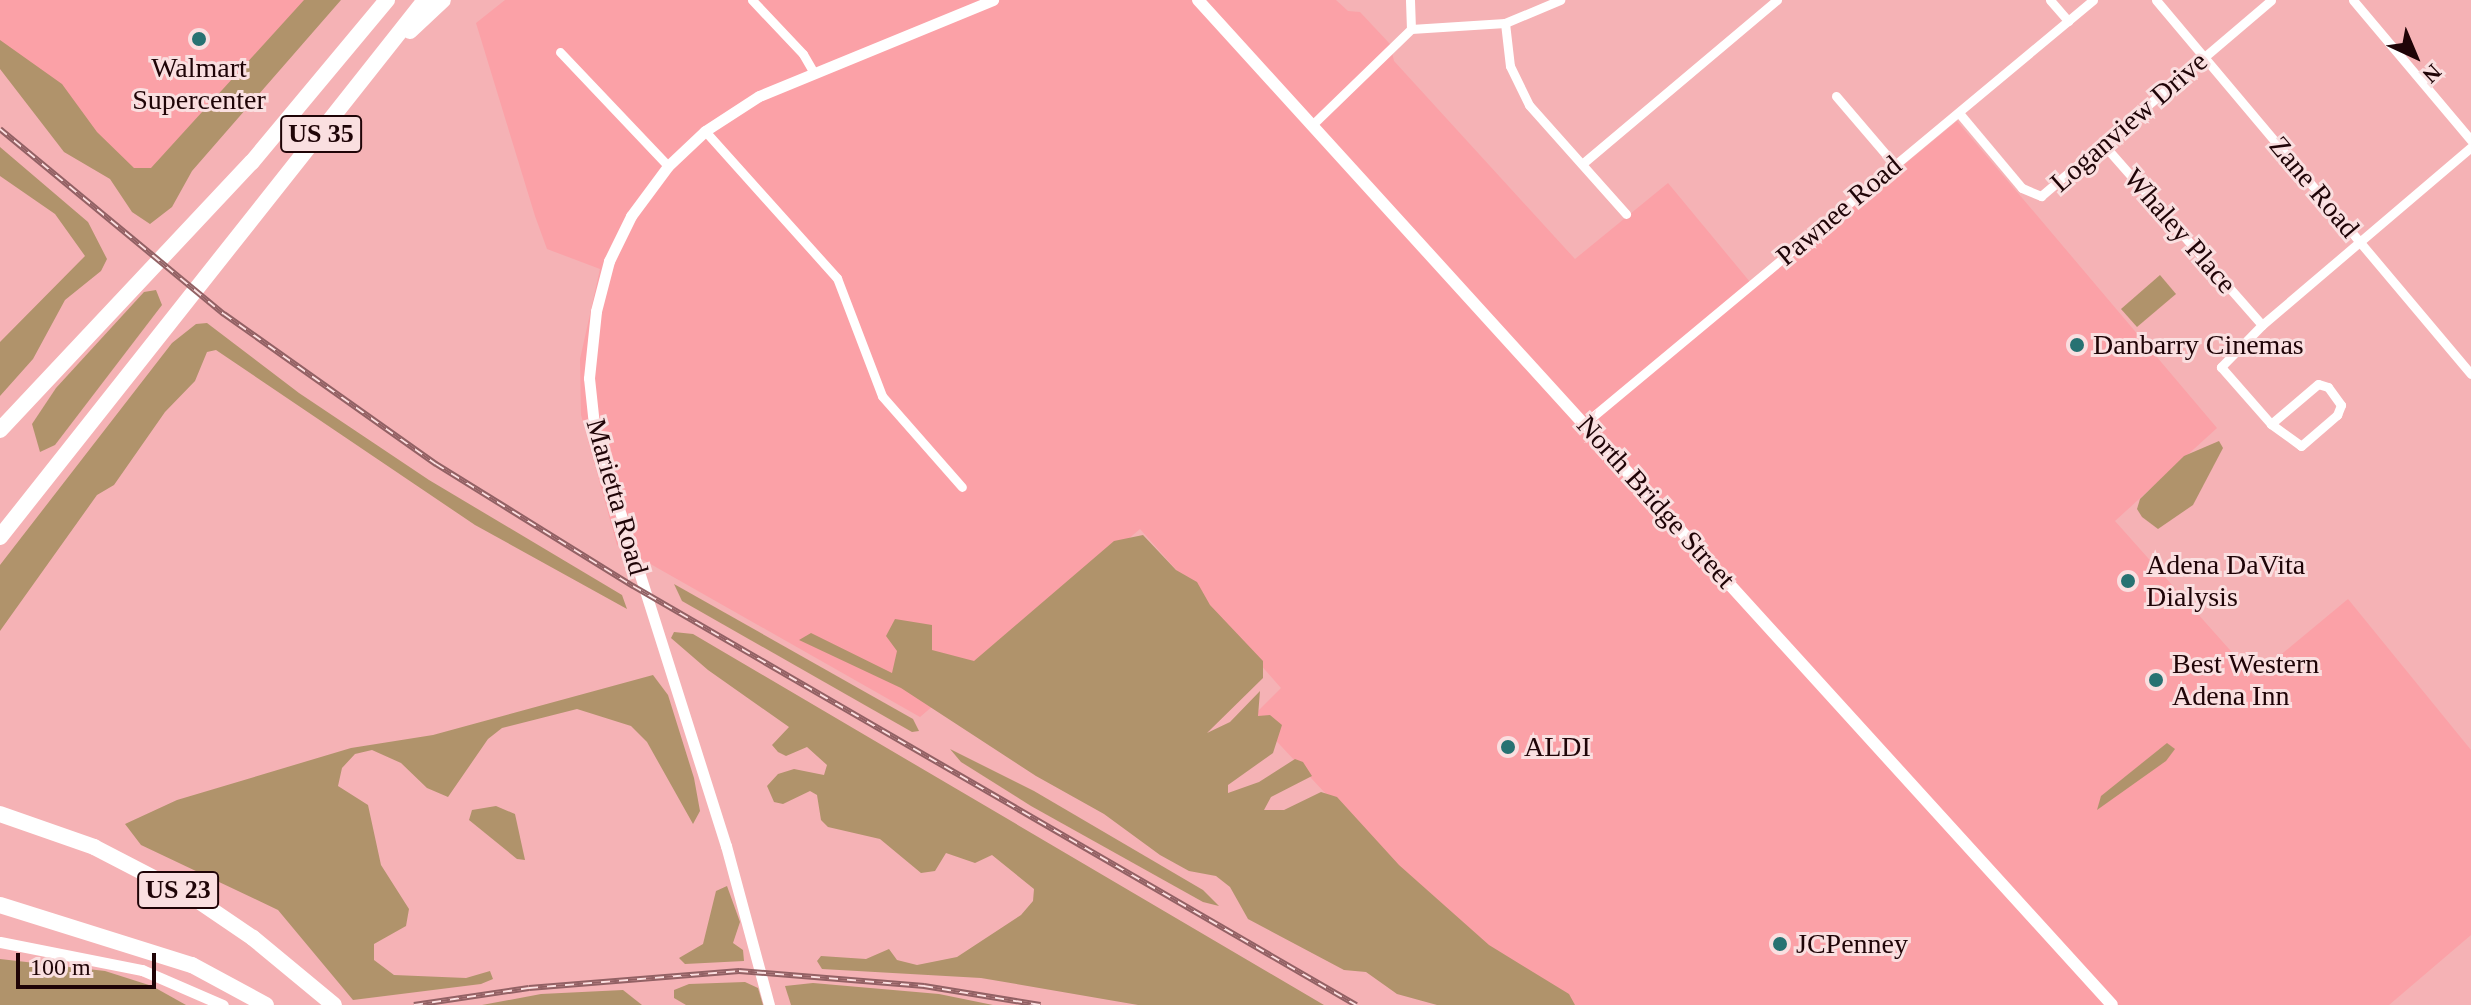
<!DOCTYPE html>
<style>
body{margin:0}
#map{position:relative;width:2471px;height:1005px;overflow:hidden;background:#f5b2b5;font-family:Georgia,serif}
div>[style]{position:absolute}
.built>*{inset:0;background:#fba1a7}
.green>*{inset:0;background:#b0936b}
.minor>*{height:9px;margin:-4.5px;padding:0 4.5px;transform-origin:4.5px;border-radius:4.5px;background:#fff}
.tertiary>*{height:11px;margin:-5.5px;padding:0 5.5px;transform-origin:5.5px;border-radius:5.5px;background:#fff}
.secondary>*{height:12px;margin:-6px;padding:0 6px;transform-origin:6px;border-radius:6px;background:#fff}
.motorway>*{height:16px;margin:-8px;padding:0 8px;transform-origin:8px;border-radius:8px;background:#fff}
.rail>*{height:6px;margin-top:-3px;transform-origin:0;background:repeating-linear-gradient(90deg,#fadfe0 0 9px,#926164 0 18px);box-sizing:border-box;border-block:2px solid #926164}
.dots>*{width:22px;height:22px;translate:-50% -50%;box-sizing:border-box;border:4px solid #fadfe0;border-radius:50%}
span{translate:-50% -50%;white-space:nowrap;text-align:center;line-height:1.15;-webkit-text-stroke:6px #fadfe0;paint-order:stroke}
.shield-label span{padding:2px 6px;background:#fadfe0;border:2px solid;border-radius:6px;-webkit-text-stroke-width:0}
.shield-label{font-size:26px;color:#1f0407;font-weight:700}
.poi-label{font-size:28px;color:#1f0407}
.left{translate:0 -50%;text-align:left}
.street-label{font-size:28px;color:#1f0407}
.north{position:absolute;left:2375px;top:16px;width:80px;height:80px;-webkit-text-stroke:6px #fadfe0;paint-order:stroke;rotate:136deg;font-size:22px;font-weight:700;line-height:32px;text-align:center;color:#1f0407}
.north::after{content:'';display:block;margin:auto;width:28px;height:36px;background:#1f0407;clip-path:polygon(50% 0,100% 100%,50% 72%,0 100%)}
.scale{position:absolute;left:16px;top:953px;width:140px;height:36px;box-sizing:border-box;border:4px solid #1f0407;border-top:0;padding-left:10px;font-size:24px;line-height:28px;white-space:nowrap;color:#1f0407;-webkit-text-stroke:6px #fadfe0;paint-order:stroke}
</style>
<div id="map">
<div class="built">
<div style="clip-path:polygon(0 0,317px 0,152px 189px,0 44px)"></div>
<div style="clip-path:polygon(505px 0,1336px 0,1348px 11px,1360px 12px,1390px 44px,1394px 61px,1575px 259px,1668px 183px,1755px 288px,1957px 121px,2217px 428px,2115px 521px,2254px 677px,2348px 599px,2471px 750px,2471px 935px,2389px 1005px,1554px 1005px,1414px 888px,1253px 716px,1281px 688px,1140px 529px,920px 717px,617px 545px,581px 415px,580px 359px,600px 269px,547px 249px,535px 216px,476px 23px)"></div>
</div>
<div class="green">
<div style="clip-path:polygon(304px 0,341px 0,192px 171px,172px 207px,150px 224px,132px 212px,110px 179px,64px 152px,0 69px,0 40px,62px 84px,97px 132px,134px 168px,151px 168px)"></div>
<div style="clip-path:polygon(0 147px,88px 222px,107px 259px,101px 271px,65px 300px,33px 359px,0 396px,0 342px,85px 256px,55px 214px,0 176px)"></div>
<div style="clip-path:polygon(2160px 275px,2176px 294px,2137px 327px,2121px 309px)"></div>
<div style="clip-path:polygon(156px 290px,162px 305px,55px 445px,40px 452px,32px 424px,56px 388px,144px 292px)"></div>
<div style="clip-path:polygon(207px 323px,299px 393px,429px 480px,622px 595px,627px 609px,475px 525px,216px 350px,207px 352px,195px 381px,165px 412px,114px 485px,97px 495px,0 631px,0 565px,172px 343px,196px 324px)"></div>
<div style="clip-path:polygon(2219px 441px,2223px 448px,2193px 505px,2158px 529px,2142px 517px,2137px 509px,2140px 499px,2184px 456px)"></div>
<div style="clip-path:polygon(1143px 535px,1176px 570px,1197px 582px,1210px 605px,1263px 661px,1263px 678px,1207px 733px,1230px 722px,1260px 691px,1258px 716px,1270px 715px,1282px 725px,1273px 753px,1228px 785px,1228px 793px,1259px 782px,1295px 759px,1303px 762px,1312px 776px,1271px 797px,1264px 810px,1284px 810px,1321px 792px,1337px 797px,1399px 865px,1489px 945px,1569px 994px,1575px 1005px,1437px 1005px,1397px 994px,1366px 972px,1344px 970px,1248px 919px,1230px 887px,1216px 876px,1189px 871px,1160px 855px,1104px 814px,1036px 776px,901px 688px,799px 640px,811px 633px,892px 673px,897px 651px,886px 636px,895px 619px,932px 625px,932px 650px,974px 661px,1114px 541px)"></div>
<div style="clip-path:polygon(674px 584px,913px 719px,919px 731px,912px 732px,682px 601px)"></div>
<div style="clip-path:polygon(674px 632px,693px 634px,1324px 1005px,1138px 1005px,981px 978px,822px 969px,817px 961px,821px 956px,866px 959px,889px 949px,897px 960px,917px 965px,957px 957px,1021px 915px,1033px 901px,1034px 889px,992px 855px,975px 863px,946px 853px,935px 871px,921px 873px,880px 839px,828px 827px,821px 820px,817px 795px,810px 791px,783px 804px,774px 802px,767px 786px,778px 774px,794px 769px,824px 775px,827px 765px,807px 747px,786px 756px,778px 752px,772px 745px,789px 727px,708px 670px,671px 638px)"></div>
<div style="clip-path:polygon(653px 675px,668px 695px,694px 778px,700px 811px,693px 824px,647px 742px,631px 726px,577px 709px,502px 728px,488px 739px,448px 797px,427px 788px,401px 763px,372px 750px,355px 754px,342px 768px,338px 786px,368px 805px,381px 865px,409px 909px,406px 926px,374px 944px,374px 960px,394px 975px,466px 978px,490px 971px,493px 979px,481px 984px,353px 1000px,278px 910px,141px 845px,125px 824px,177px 800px,351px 748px,433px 735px)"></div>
<div style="clip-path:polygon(2167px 743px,2175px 749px,2166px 761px,2097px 810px,2101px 796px)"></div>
<div style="clip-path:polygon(950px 749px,1034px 791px,1203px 890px,1219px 906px,1203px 902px,1031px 806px,961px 762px)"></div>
<div style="clip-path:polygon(496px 806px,515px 814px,525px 860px,517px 859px,469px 820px,472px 810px)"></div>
<div style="clip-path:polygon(727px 886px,740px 922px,733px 943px,743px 950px,744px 961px,685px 964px,679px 958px,703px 944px,716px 891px)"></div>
<div style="clip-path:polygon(0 959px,105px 971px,152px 986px,186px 1005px,0 1005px)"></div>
<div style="clip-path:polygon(745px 982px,758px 988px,763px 1005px,686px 1005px,674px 998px,674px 990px,689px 984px)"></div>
<div style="clip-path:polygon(813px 983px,939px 994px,993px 1005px,791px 1005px,785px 986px)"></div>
<div style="clip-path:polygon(623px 990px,642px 1005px,482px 1005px,541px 994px)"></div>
</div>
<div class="minor">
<div style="left:752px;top:0;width:74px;rotate:46.6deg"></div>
<div style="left:803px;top:54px;width:22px;rotate:60deg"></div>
<div style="left:2050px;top:0;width:28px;rotate:49deg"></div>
<div style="left:2156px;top:0;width:489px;rotate:49.9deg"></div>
<div style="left:2353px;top:0;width:183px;rotate:49.9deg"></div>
<div style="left:1505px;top:23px;width:43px;rotate:83.4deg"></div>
<div style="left:1510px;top:66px;width:43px;rotate:64deg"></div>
<div style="left:1529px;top:105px;width:146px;rotate:48.3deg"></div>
<div style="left:1411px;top:29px;width:94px;rotate:-3.7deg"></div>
<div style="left:1505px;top:23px;width:60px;rotate:-22.7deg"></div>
<div style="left:560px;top:52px;width:157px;rotate:46.5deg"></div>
<div style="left:1836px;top:96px;width:89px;rotate:49.5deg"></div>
<div style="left:1959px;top:113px;width:98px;rotate:50deg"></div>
<div style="left:2022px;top:188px;width:21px;rotate:23deg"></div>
<div style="left:2041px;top:196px;width:302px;rotate:-40.4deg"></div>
<div style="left:1312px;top:125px;width:138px;rotate:-44.1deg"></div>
<div style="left:1411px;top:29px;width:29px;rotate:-92deg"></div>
<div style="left:705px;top:131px;width:198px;rotate:48.1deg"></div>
<div style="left:837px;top:278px;width:126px;rotate:69.1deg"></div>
<div style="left:882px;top:396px;width:121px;rotate:48.7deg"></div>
<div style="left:2103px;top:144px;width:241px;rotate:48.7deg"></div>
<div style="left:2262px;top:325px;width:59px;rotate:134.3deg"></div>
<div style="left:2221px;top:367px;width:76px;rotate:48.7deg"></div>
<div style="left:2271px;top:424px;width:37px;rotate:36deg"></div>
<div style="left:2301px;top:446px;width:48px;rotate:-40.7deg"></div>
<div style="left:2337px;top:415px;width:11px;rotate:-68deg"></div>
<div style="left:2341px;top:405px;width:22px;rotate:-126deg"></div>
<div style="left:2328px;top:387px;width:10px;rotate:-163deg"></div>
<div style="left:2318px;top:384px;width:62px;rotate:139.6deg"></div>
<div style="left:1582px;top:164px;width:255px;rotate:-40.1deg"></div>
<div style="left:2262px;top:325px;width:275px;rotate:-40.4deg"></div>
<div style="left:1585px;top:423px;width:661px;rotate:-39.78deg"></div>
</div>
<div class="tertiary">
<div style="left:0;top:942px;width:145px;rotate:11.2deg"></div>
<div style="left:142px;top:970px;width:88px;rotate:23.4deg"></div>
<div style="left:769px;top:1005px;width:165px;rotate:-105.1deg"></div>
<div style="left:726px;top:846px;width:432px;rotate:-107.6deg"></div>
<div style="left:595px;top:434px;width:56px;rotate:-96.1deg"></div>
<div style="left:589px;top:378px;width:67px;rotate:-84deg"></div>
<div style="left:596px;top:311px;width:52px;rotate:-75.4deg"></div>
<div style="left:609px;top:261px;width:50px;rotate:-63.9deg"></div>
<div style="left:631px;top:216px;width:62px;rotate:-53.5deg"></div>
<div style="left:668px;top:166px;width:51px;rotate:-43.4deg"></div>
<div style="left:705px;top:131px;width:64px;rotate:-32.9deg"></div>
<div style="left:759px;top:96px;width:253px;rotate:-22.3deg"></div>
</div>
<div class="secondary">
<div style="left:1198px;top:0;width:1358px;rotate:47.71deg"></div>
</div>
<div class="motorway">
<div style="left:410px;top:31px;width:45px;rotate:-43.2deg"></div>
<div style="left:0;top:430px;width:368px;rotate:-46.8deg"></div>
<div style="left:252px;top:162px;width:211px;rotate:-50.2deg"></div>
<div style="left:0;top:537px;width:685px;rotate:-51.64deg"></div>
<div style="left:0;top:814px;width:100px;rotate:19.3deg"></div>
<div style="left:94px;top:847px;width:119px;rotate:27.4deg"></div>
<div style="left:200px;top:902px;width:64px;rotate:34.2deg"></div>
<div style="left:253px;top:938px;width:105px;rotate:39.6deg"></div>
<div style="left:0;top:905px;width:201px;rotate:17.4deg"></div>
<div style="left:192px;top:965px;width:84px;rotate:28.4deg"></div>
</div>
<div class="rail">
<div style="left:0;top:129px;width:291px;rotate:39.6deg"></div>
<div style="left:224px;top:314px;width:260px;rotate:35.3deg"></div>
<div style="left:436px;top:464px;width:232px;rotate:31.8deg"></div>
<div style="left:633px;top:586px;width:836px;rotate:30.09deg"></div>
<div style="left:414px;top:1005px;width:116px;rotate:-8.4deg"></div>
<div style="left:529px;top:988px;width:211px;rotate:-4.6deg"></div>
<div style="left:739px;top:971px;width:186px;rotate:4.6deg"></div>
<div style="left:924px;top:986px;width:118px;rotate:9.3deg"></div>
</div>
<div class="dots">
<div style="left:199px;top:39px;background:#277272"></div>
<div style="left:2077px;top:345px;background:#277272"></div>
<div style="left:2128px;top:581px;background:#277272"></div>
<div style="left:2156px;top:680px;background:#277272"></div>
<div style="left:1508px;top:747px;background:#277272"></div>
<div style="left:1780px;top:944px;background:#277272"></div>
</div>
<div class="shield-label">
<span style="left:321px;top:134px">US 35</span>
<span style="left:178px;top:890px">US 23</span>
</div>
<div class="poi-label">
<span style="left:199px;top:84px">Walmart<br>Supercenter</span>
<span class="left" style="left:2093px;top:345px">Danbarry Cinemas</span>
<span class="left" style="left:2146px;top:581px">Adena DaVita<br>Dialysis</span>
<span class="left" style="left:2172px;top:680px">Best Western<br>Adena Inn</span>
<span class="left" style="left:1524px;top:747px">ALDI</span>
<span class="left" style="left:1796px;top:944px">JCPenney</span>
</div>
<div class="street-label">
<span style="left:2129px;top:122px;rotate:-41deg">Loganview Drive</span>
<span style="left:2314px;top:187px;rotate:50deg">Zane Road</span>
<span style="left:1839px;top:211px;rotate:-40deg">Pawnee Road</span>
<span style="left:2180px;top:231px;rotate:49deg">Whaley Place</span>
<span style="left:617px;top:497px;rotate:74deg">Marietta Road</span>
<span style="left:1656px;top:502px;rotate:48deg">North Bridge Street</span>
</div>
<div class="north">N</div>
<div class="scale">100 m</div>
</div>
